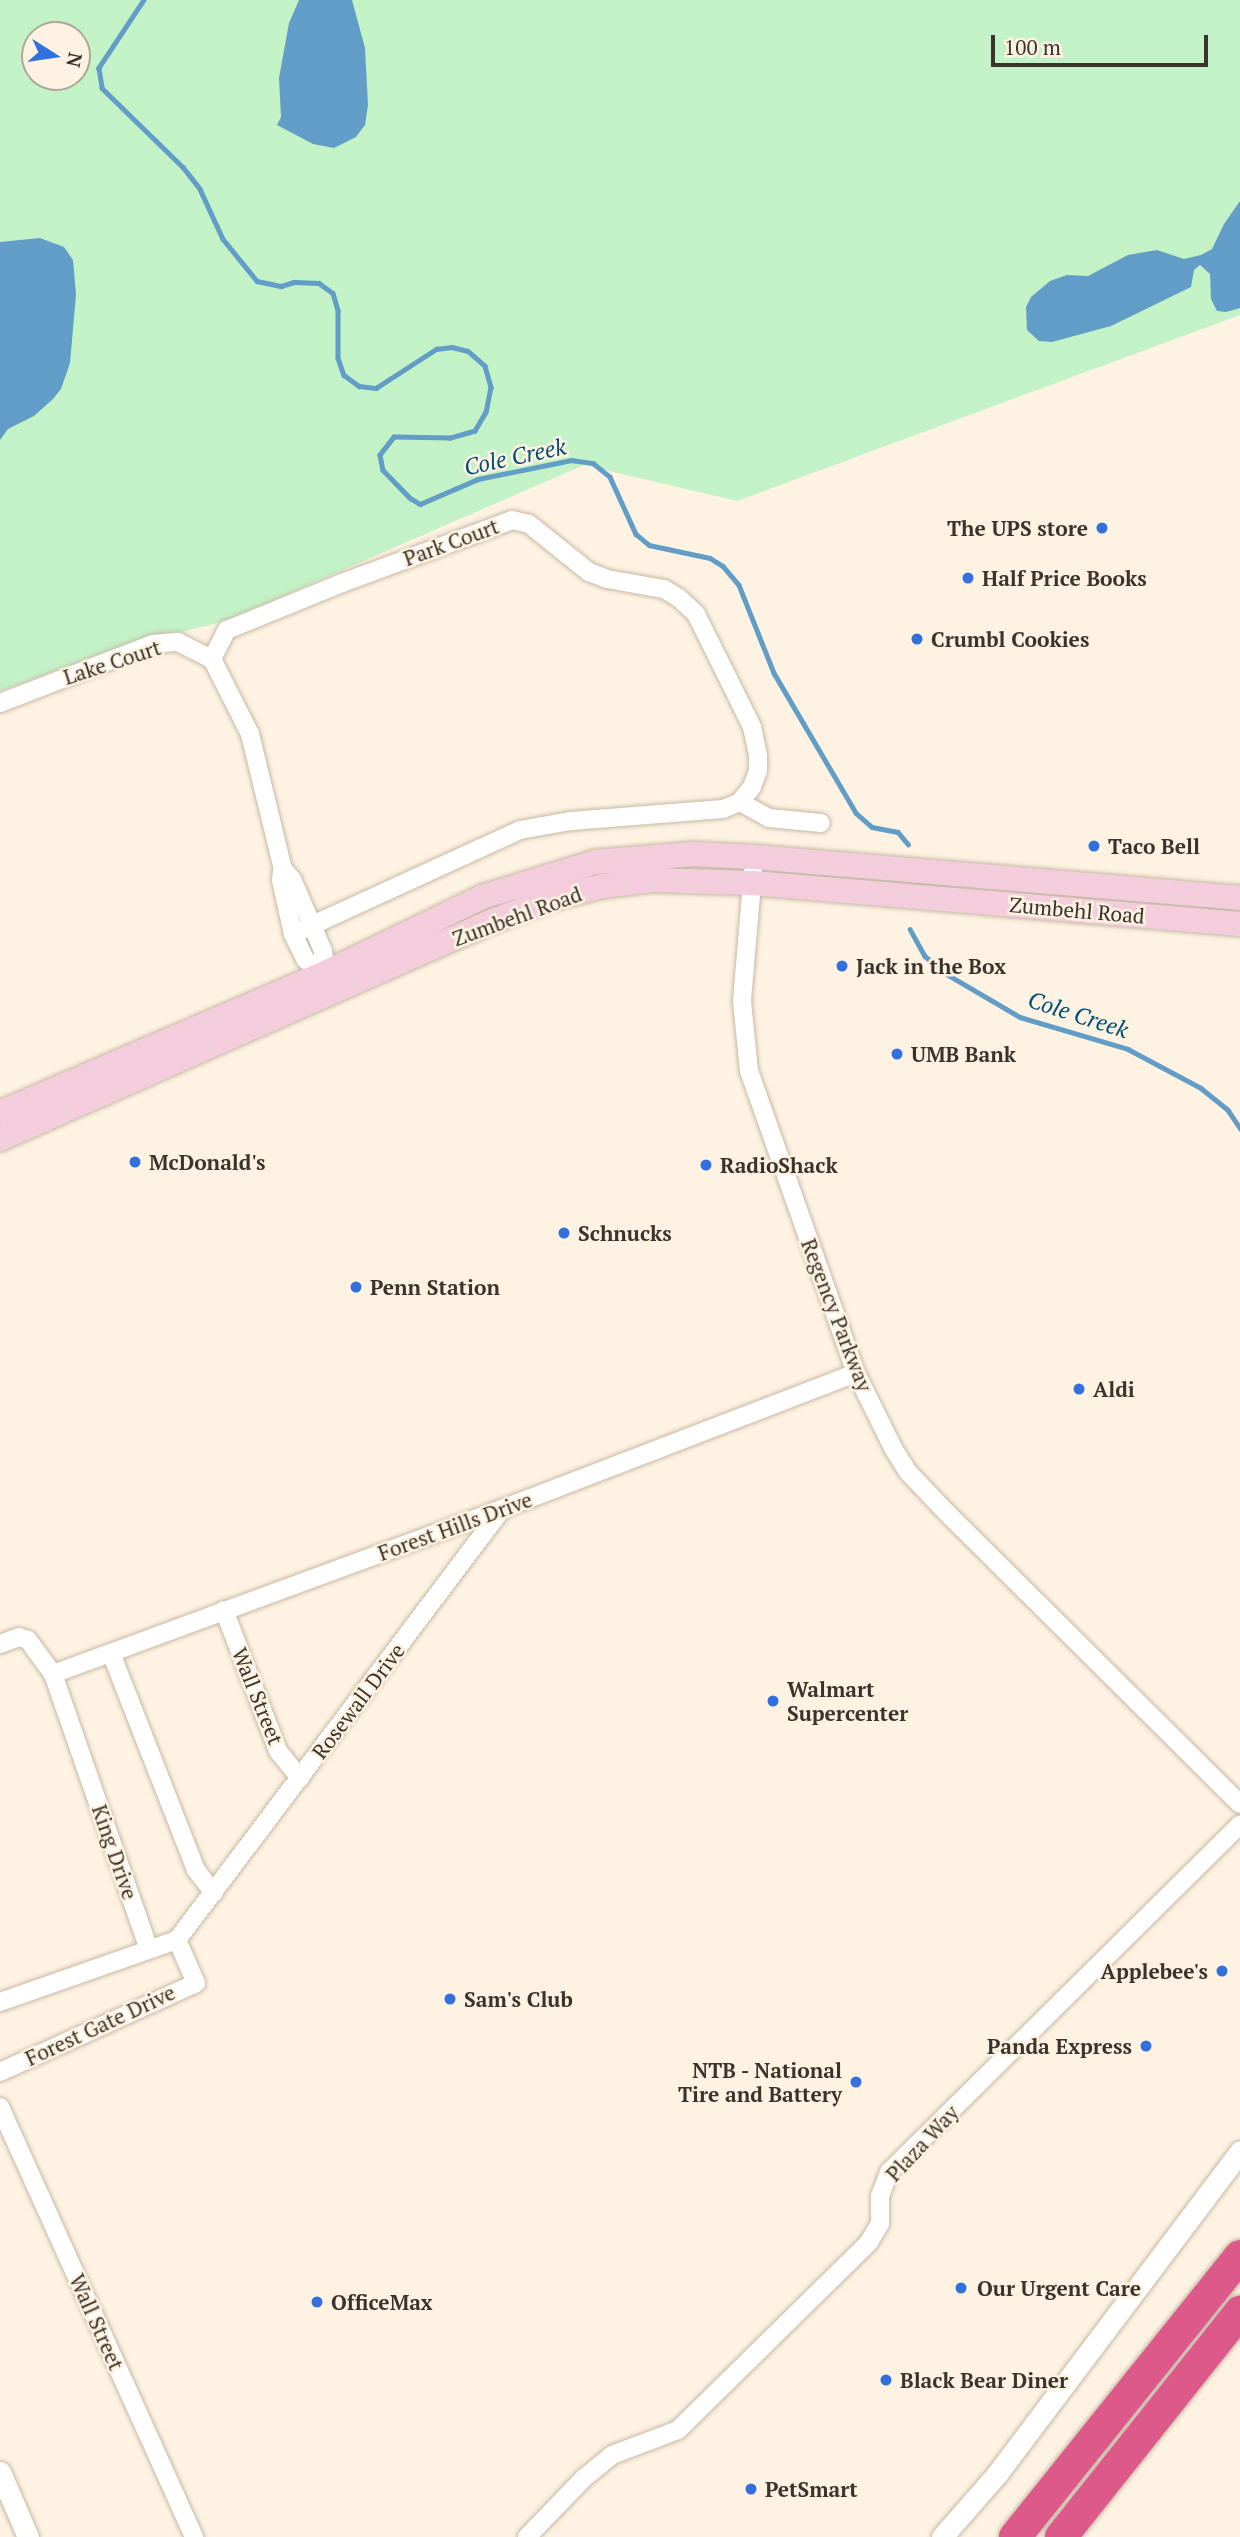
<!DOCTYPE html>
<style>
body{margin:0}
#map{position:relative;width:1240px;height:2537px;overflow:hidden;background:#fef3e2;font-family:"PT Serif",serif}
div>[style]{position:absolute}
.green>*{inset:0;background:#c3f2c6}
.water>*{inset:0;background:#619dc6}
.stream>*{height:4.5px;margin:-2.25px;padding:0 2.25px;transform-origin:2.25px;border-radius:2.25px;background:#619dc6}
.roads{filter:drop-shadow(0 0 2px #c6b9a6) drop-shadow(0 0 2px #c6b9a6)}
.minor>*{height:18px;margin:-9px;padding:0 9px;transform-origin:9px;border-radius:9px;background:#fff}
.tertiary>*{height:21px;margin:-10.5px;padding:0 10.5px;transform-origin:10.5px;border-radius:10.5px;background:#fff}
.secondary>*{height:24px;margin:-12px;padding:0 12px;transform-origin:12px;border-radius:12px;background:#f4cddc}
.motorway>*{height:32px;margin:-16px;padding:0 16px;transform-origin:16px;border-radius:16px;background:#dc598a}
.dots>*{width:19px;height:19px;translate:-50% -50%;box-sizing:border-box;border:4px solid #fef3e2;border-radius:50%}
span{translate:-50% -50%;white-space:nowrap;text-align:center;line-height:1.15;-webkit-text-stroke:5px #fef3e2;paint-order:stroke}
.poi-label{font-size:21px;color:#3a342c;font-weight:700}
.right{translate:-100% -50%;text-align:right}
.left{translate:0 -50%;text-align:left}
.street-label{font-size:21px;color:#3a342c}
.water-label{font-size:23px;color:#005078;font-style:italic}
.north{position:absolute;left:21px;top:21px;width:70px;height:70px;box-sizing:border-box;background:#fef3e2;border:2px solid #b0a799;border-radius:50%;rotate:102deg;font-size:19px;font-weight:700;line-height:28px;text-align:center;color:#3a342c}
.north::after{content:'';display:block;margin:auto;width:24px;height:32px;background:#3270de;clip-path:polygon(50% 0,100% 100%,50% 72%,0 100%)}
.scale{position:absolute;left:991px;top:35px;width:217px;height:32px;box-sizing:border-box;border:4px solid #3a342c;border-top:0;padding-left:9px;font-size:21px;line-height:24px;white-space:nowrap;color:#3a342c;-webkit-text-stroke:5px #fef3e2;paint-order:stroke}
</style>
<div id="map">
<div class="green">
<div style="clip-path:polygon(evenodd,0 0,1240px 0,1240px 315px,737px 501px,584px 465px,225px 621px,111px 650px,0 691px,0 0,35px 35px,77px 35px,77px 77px,35px 77px,35px 35px)"></div>
</div>
<div class="water">
<div style="clip-path:polygon(299px 0,352px 0,365px 48px,368px 105px,365px 125px,356px 137px,334px 148px,313px 144px,277px 125px,281px 117px,279px 78px,289px 23px)"></div>
<div style="clip-path:polygon(1240px 201px,1240px 308px,1226px 312px,1217px 311px,1211px 299px,1210px 274px,1200px 265px,1194px 270px,1191px 287px,1111px 326px,1052px 342px,1039px 341px,1027px 330px,1026px 307px,1031px 297px,1050px 281px,1067px 275px,1088px 276px,1128px 255px,1157px 250px,1184px 259px,1201px 255px,1212px 249px,1224px 224px)"></div>
<div style="clip-path:polygon(40px 238px,64px 247px,73px 260px,76px 295px,70px 363px,61px 389px,53px 399px,34px 416px,8px 429px,0 440px,0 242px)"></div>
</div>
<div class="stream">
<div style="left:144px;top:0;width:82px;rotate:123.5deg"></div>
<div style="left:99px;top:68px;width:20px;rotate:81deg"></div>
<div style="left:102px;top:88px;width:113px;rotate:44.3deg"></div>
<div style="left:183px;top:167px;width:28px;rotate:52deg"></div>
<div style="left:200px;top:189px;width:55px;rotate:65.3deg"></div>
<div style="left:223px;top:239px;width:54px;rotate:51deg"></div>
<div style="left:257px;top:281px;width:25px;rotate:12deg"></div>
<div style="left:281px;top:286px;width:14px;rotate:-17deg"></div>
<div style="left:294px;top:282px;width:25px;rotate:2deg"></div>
<div style="left:319px;top:283px;width:17px;rotate:36deg"></div>
<div style="left:333px;top:293px;width:19px;rotate:74deg"></div>
<div style="left:338px;top:311px;width:47px;rotate:90deg"></div>
<div style="left:338px;top:358px;width:18px;rotate:71deg"></div>
<div style="left:344px;top:375px;width:19px;rotate:36deg"></div>
<div style="left:359px;top:386px;width:17px;rotate:7deg"></div>
<div style="left:376px;top:388px;width:72px;rotate:-33deg"></div>
<div style="left:436px;top:349px;width:16px;rotate:-7deg"></div>
<div style="left:452px;top:347px;width:16px;rotate:14deg"></div>
<div style="left:468px;top:351px;width:23px;rotate:41deg"></div>
<div style="left:485px;top:366px;width:22px;rotate:74deg"></div>
<div style="left:491px;top:387px;width:25px;rotate:101deg"></div>
<div style="left:486px;top:412px;width:22px;rotate:120deg"></div>
<div style="left:475px;top:431px;width:26px;rotate:164deg"></div>
<div style="left:450px;top:438px;width:56px;rotate:-179deg"></div>
<div style="left:394px;top:437px;width:23px;rotate:128deg"></div>
<div style="left:380px;top:455px;width:15px;rotate:79deg"></div>
<div style="left:383px;top:470px;width:39px;rotate:46deg"></div>
<div style="left:410px;top:498px;width:12px;rotate:31deg"></div>
<div style="left:420px;top:504px;width:63px;rotate:-23.3deg"></div>
<div style="left:478px;top:479px;width:95px;rotate:-11.5deg"></div>
<div style="left:571px;top:460px;width:22px;rotate:8deg"></div>
<div style="left:593px;top:463px;width:22px;rotate:39deg"></div>
<div style="left:610px;top:477px;width:63px;rotate:65.5deg"></div>
<div style="left:636px;top:534px;width:17px;rotate:40deg"></div>
<div style="left:649px;top:545px;width:62px;rotate:12deg"></div>
<div style="left:710px;top:558px;width:15px;rotate:32deg"></div>
<div style="left:723px;top:566px;width:25px;rotate:50deg"></div>
<div style="left:739px;top:585px;width:95px;rotate:68.3deg"></div>
<div style="left:774px;top:673px;width:162px;rotate:59.6deg"></div>
<div style="left:856px;top:813px;width:21px;rotate:41deg"></div>
<div style="left:872px;top:827px;width:26px;rotate:11deg"></div>
<div style="left:898px;top:832px;width:16px;rotate:50deg"></div>
<div style="left:910px;top:929px;width:31px;rotate:61deg"></div>
<div style="left:925px;top:956px;width:24px;rotate:42deg"></div>
<div style="left:943px;top:972px;width:89px;rotate:30.3deg"></div>
<div style="left:1020px;top:1017px;width:113px;rotate:16.5deg"></div>
<div style="left:1128px;top:1049px;width:83px;rotate:28.1deg"></div>
<div style="left:1201px;top:1088px;width:35px;rotate:39deg"></div>
<div style="left:1228px;top:1110px;width:22px;rotate:56deg"></div>
</div>
<div class="roads">
<div class="minor">
<div style="left:212px;top:659px;width:33px;rotate:-63deg"></div>
<div style="left:227px;top:630px;width:124px;rotate:-22.2deg"></div>
<div style="left:342px;top:583px;width:181px;rotate:-20.3deg"></div>
<div style="left:512px;top:520px;width:17px;rotate:13deg"></div>
<div style="left:529px;top:524px;width:77px;rotate:38.7deg"></div>
<div style="left:589px;top:572px;width:19px;rotate:21deg"></div>
<div style="left:607px;top:579px;width:58px;rotate:10deg"></div>
<div style="left:664px;top:589px;width:17px;rotate:31deg"></div>
<div style="left:679px;top:598px;width:23px;rotate:43deg"></div>
<div style="left:696px;top:614px;width:126px;rotate:63.6deg"></div>
<div style="left:752px;top:727px;width:30px;rotate:78deg"></div>
<div style="left:758px;top:756px;width:15px;rotate:90deg"></div>
<div style="left:758px;top:771px;width:17px;rotate:111deg"></div>
<div style="left:752px;top:787px;width:19px;rotate:129deg"></div>
<div style="left:0;top:703px;width:164px;rotate:-21.1deg"></div>
<div style="left:153px;top:644px;width:25px;rotate:-5deg"></div>
<div style="left:178px;top:642px;width:38px;rotate:27deg"></div>
<div style="left:212px;top:659px;width:84px;rotate:63.1deg"></div>
<div style="left:250px;top:734px;width:139px;rotate:76.3deg"></div>
<div style="left:283px;top:869px;width:13px;rotate:48deg"></div>
<div style="left:292px;top:879px;width:78px;rotate:66.7deg"></div>
<div style="left:323px;top:951px;width:32px;rotate:83deg"></div>
<div style="left:282px;top:872px;width:8px;rotate:97deg"></div>
<div style="left:281px;top:880px;width:55px;rotate:77.5deg"></div>
<div style="left:293px;top:934px;width:28px;rotate:64deg"></div>
<div style="left:305px;top:959px;width:23px;rotate:40deg"></div>
<div style="left:753px;top:872px;width:129px;rotate:94.9deg"></div>
<div style="left:742px;top:1001px;width:70px;rotate:84.3deg"></div>
<div style="left:749px;top:1071px;width:320px;rotate:70.5deg"></div>
<div style="left:856px;top:1373px;width:84px;rotate:63.7deg"></div>
<div style="left:893px;top:1448px;width:28px;rotate:58deg"></div>
<div style="left:908px;top:1472px;width:55px;rotate:46.5deg"></div>
<div style="left:946px;top:1512px;width:414px;rotate:44.8deg"></div>
<div style="left:293px;top:934px;width:250px;rotate:-24.6deg"></div>
<div style="left:520px;top:830px;width:52px;rotate:-10deg"></div>
<div style="left:571px;top:821px;width:152px;rotate:-4.5deg"></div>
<div style="left:723px;top:809px;width:18px;rotate:-22deg"></div>
<div style="left:740px;top:802px;width:33px;rotate:29deg"></div>
<div style="left:769px;top:818px;width:52px;rotate:5.5deg"></div>
<div style="left:224px;top:1610px;width:151px;rotate:69deg"></div>
<div style="left:278px;top:1751px;width:35px;rotate:51deg"></div>
<div style="left:0;top:1644px;width:20px;rotate:-20deg"></div>
<div style="left:19px;top:1637px;width:9px;rotate:18deg"></div>
<div style="left:28px;top:1640px;width:42px;rotate:53.7deg"></div>
<div style="left:53px;top:1674px;width:291px;rotate:70.8deg"></div>
<div style="left:111px;top:1653px;width:233px;rotate:68.6deg"></div>
<div style="left:196px;top:1870px;width:29px;rotate:52deg"></div>
<div style="left:53px;top:1674px;width:478px;rotate:-20.2deg"></div>
<div style="left:502px;top:1509px;width:379px;rotate:-21deg"></div>
<div style="left:0;top:2002px;width:188px;rotate:-19.3deg"></div>
<div style="left:177px;top:1940px;width:540px;rotate:-52.98deg"></div>
<div style="left:0;top:2072px;width:215px;rotate:-24.4deg"></div>
<div style="left:196px;top:1983px;width:47px;rotate:-113.8deg"></div>
<div style="left:0;top:2107px;width:472px;rotate:65.7deg"></div>
<div style="left:527px;top:2537px;width:82px;rotate:-46deg"></div>
<div style="left:584px;top:2478px;width:36px;rotate:-39deg"></div>
<div style="left:612px;top:2455px;width:71px;rotate:-20.7deg"></div>
<div style="left:678px;top:2430px;width:268px;rotate:-44.5deg"></div>
<div style="left:869px;top:2242px;width:21px;rotate:-59deg"></div>
<div style="left:880px;top:2224px;width:28px;rotate:-90deg"></div>
<div style="left:880px;top:2196px;width:26px;rotate:-69deg"></div>
<div style="left:889px;top:2172px;width:494px;rotate:-44.7deg"></div>
</div>
<div class="tertiary">
<div style="left:0;top:2472px;width:71px;rotate:66.7deg"></div>
<div style="left:942px;top:2537px;width:84px;rotate:-48.9deg"></div>
<div style="left:997px;top:2474px;width:404px;rotate:-53deg"></div>
</div>
<div class="secondary">
<div style="left:0;top:1113px;width:352px;rotate:-23.3deg"></div>
<div style="left:323px;top:974px;width:177px;rotate:-25.8deg"></div>
<div style="left:482px;top:897px;width:118px;rotate:-17.2deg"></div>
<div style="left:595px;top:862px;width:99px;rotate:-4.6deg"></div>
<div style="left:694px;top:854px;width:60px;rotate:2.9deg"></div>
<div style="left:754px;top:857px;width:488px;rotate:4.8deg"></div>
<div style="left:0;top:1139px;width:541px;rotate:-23.87deg"></div>
<div style="left:495px;top:920px;width:66px;rotate:-20.4deg"></div>
<div style="left:557px;top:897px;width:47px;rotate:-13.4deg"></div>
<div style="left:603px;top:886px;width:49px;rotate:-7deg"></div>
<div style="left:652px;top:880px;width:100px;rotate:1.7deg"></div>
<div style="left:752px;top:883px;width:490px;rotate:4.8deg"></div>
</div>
<div class="motorway">
<div style="left:1015px;top:2537px;width:360px;rotate:-51.3deg"></div>
<div style="left:1061px;top:2537px;width:288px;rotate:-51.5deg"></div>
</div>
</div>
<div class="dots">
<div style="left:1102px;top:528px;background:#3270de"></div>
<div style="left:968px;top:578px;background:#3270de"></div>
<div style="left:917px;top:639px;background:#3270de"></div>
<div style="left:1094px;top:846px;background:#3270de"></div>
<div style="left:842px;top:966px;background:#3270de"></div>
<div style="left:897px;top:1054px;background:#3270de"></div>
<div style="left:135px;top:1162px;background:#3270de"></div>
<div style="left:706px;top:1165px;background:#3270de"></div>
<div style="left:564px;top:1233px;background:#3270de"></div>
<div style="left:356px;top:1287px;background:#3270de"></div>
<div style="left:1079px;top:1389px;background:#3270de"></div>
<div style="left:773px;top:1701px;background:#3270de"></div>
<div style="left:1222px;top:1971px;background:#3270de"></div>
<div style="left:450px;top:1999px;background:#3270de"></div>
<div style="left:1146px;top:2046px;background:#3270de"></div>
<div style="left:856px;top:2082px;background:#3270de"></div>
<div style="left:961px;top:2288px;background:#3270de"></div>
<div style="left:317px;top:2302px;background:#3270de"></div>
<div style="left:886px;top:2380px;background:#3270de"></div>
<div style="left:751px;top:2489px;background:#3270de"></div>
</div>
<div class="poi-label">
<span class="right" style="left:1088px;top:528px">The UPS store</span>
<span class="left" style="left:982px;top:578px">Half Price Books</span>
<span class="left" style="left:931px;top:639px">Crumbl Cookies</span>
<span class="left" style="left:1108px;top:846px">Taco Bell</span>
<span class="left" style="left:856px;top:966px">Jack in the Box</span>
<span class="left" style="left:911px;top:1054px">UMB Bank</span>
<span class="left" style="left:149px;top:1162px">McDonald's</span>
<span class="left" style="left:720px;top:1165px">RadioShack</span>
<span class="left" style="left:578px;top:1233px">Schnucks</span>
<span class="left" style="left:370px;top:1287px">Penn Station</span>
<span class="left" style="left:1093px;top:1389px">Aldi</span>
<span class="left" style="left:787px;top:1701px">Walmart<br>Supercenter</span>
<span class="right" style="left:1208px;top:1971px">Applebee's</span>
<span class="left" style="left:464px;top:1999px">Sam's Club</span>
<span class="right" style="left:1132px;top:2046px">Panda Express</span>
<span class="right" style="left:842px;top:2082px">NTB - National<br>Tire and Battery</span>
<span class="left" style="left:977px;top:2288px">Our Urgent Care</span>
<span class="left" style="left:331px;top:2302px">OfficeMax</span>
<span class="left" style="left:900px;top:2380px">Black Bear Diner</span>
<span class="left" style="left:765px;top:2489px">PetSmart</span>
</div>
<div class="street-label">
<span style="left:451px;top:542px;rotate:-20deg">Park Court</span>
<span style="left:112px;top:662px;rotate:-18deg">Lake Court</span>
<span style="left:1077px;top:910px;rotate:5deg">Zumbehl Road</span>
<span style="left:517px;top:916px;rotate:-20deg">Zumbehl Road</span>
<span style="left:837px;top:1315px;rotate:69deg">Regency Parkway</span>
<span style="left:455px;top:1526px;rotate:-20deg">Forest Hills Drive</span>
<span style="left:258px;top:1696px;rotate:68deg">Wall Street</span>
<span style="left:358px;top:1701px;rotate:-53deg">Rosewall Drive</span>
<span style="left:115px;top:1852px;rotate:71deg">King Drive</span>
<span style="left:100px;top:2025px;rotate:-25deg">Forest Gate Drive</span>
<span style="left:922px;top:2143px;rotate:-47deg">Plaza Way</span>
<span style="left:97px;top:2322px;rotate:66deg">Wall Street</span>
</div>
<div class="water-label">
<span style="left:515px;top:457px;rotate:-12deg">Cole Creek</span>
<span style="left:1078px;top:1015px;rotate:18deg">Cole Creek</span>
</div>
<div class="north">N</div>
<div class="scale">100 m</div>
</div>
